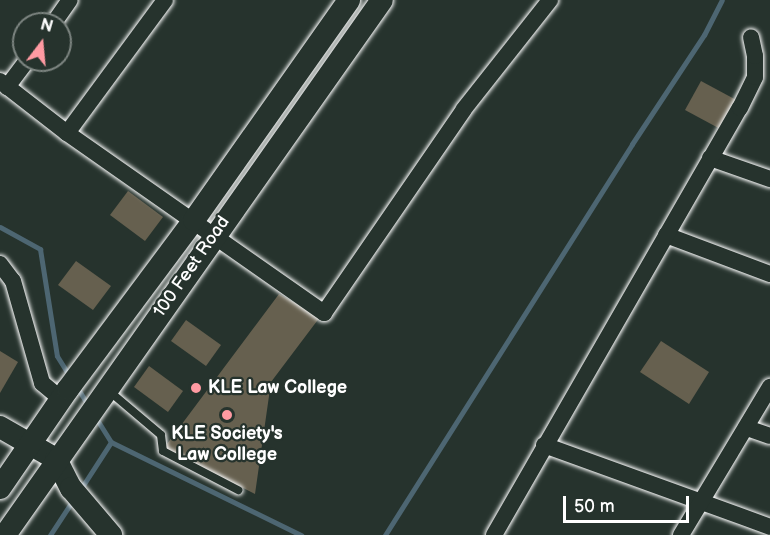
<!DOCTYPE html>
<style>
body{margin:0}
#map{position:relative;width:770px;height:535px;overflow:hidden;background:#26332d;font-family:"Balsamiq Sans",sans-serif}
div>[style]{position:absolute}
.stream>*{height:5px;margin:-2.5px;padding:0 2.5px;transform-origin:2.5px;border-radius:2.5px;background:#4d6672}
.building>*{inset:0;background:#66604f}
.roads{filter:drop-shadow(0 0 2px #fff) drop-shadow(0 0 2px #fff)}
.lane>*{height:8px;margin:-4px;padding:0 4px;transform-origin:4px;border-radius:4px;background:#26332d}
.street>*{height:16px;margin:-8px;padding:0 8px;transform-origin:8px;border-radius:8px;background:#26332d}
.secondary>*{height:22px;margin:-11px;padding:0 11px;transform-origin:11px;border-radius:11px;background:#26332d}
.dots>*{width:16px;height:16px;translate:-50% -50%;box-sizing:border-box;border:3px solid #26332d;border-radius:50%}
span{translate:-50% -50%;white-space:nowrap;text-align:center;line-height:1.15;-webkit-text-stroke:4.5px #26332d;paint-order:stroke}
.street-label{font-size:18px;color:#fff}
.poi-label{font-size:18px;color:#fff;font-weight:700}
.left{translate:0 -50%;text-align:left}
.north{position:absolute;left:12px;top:12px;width:60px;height:60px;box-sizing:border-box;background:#26332d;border:2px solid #7d8581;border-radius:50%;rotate:16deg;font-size:16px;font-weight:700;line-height:24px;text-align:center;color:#fff}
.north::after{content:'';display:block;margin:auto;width:21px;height:27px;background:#ff9aa2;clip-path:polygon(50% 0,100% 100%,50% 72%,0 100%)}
.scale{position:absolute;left:563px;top:496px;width:126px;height:27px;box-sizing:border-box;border:3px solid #fff;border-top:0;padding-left:8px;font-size:18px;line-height:21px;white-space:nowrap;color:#fff;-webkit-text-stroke:4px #26332d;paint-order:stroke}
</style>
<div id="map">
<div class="stream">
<div style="left:0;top:227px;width:46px;rotate:28.8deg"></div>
<div style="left:40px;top:249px;width:108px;rotate:81deg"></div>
<div style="left:57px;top:356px;width:25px;rotate:58deg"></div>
<div style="left:77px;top:387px;width:23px;rotate:59deg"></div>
<div style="left:96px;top:418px;width:28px;rotate:58deg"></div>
<div style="left:80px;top:490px;width:57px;rotate:-57.1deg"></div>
<div style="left:111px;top:442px;width:212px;rotate:26.1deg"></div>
<div style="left:50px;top:535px;width:42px;rotate:-56.7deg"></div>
<div style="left:385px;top:535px;width:462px;rotate:-57.7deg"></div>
<div style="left:632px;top:144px;width:131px;rotate:-56.6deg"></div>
<div style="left:704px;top:35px;width:39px;rotate:-63deg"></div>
</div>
<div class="building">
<div style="clip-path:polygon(701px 81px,740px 102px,724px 131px,685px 110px)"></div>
<div style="clip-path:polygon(128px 191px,163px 217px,145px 241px,110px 215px)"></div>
<div style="clip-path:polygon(76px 261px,111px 286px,93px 310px,58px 285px)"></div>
<div style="clip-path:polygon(279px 294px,320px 317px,271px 382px,255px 494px,164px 448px)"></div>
<div style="clip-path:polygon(186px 320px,221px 345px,206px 366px,171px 341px)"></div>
<div style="clip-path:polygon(661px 341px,709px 372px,689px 404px,640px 372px)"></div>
<div style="clip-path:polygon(0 351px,18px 362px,0 393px)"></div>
<div style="clip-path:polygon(149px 366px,183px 391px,168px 412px,134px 387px)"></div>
</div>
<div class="roads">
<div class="lane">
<div style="left:109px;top:391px;width:68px;rotate:40.2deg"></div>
<div style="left:161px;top:435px;width:16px;rotate:83deg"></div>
<div style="left:163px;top:451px;width:85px;rotate:27.5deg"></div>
</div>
<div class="street">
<div style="left:53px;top:24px;width:29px;rotate:-55deg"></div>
<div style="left:0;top:81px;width:85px;rotate:37.8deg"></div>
<div style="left:67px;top:133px;width:314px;rotate:35deg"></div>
<div style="left:324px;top:313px;width:247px;rotate:-55.5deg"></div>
<div style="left:464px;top:109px;width:139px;rotate:-51.7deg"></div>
<div style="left:7px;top:87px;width:34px;rotate:-53deg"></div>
<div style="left:67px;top:133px;width:165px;rotate:-53.6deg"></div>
<div style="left:710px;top:158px;width:64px;rotate:19.3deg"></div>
<div style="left:666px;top:235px;width:111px;rotate:20.6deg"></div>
<div style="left:0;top:264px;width:21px;rotate:53deg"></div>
<div style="left:13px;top:281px;width:106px;rotate:74.1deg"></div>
<div style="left:42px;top:383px;width:25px;rotate:40deg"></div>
<div style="left:747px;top:428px;width:24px;rotate:19deg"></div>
<div style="left:544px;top:445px;width:240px;rotate:19.9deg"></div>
<div style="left:494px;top:535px;width:493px;rotate:-60.1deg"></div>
<div style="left:740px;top:108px;width:34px;rotate:-64deg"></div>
<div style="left:755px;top:77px;width:21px;rotate:-90deg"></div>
<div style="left:755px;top:56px;width:19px;rotate:-102deg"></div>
<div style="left:681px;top:535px;width:173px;rotate:-59deg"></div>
</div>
<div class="secondary">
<div style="left:0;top:427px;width:64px;rotate:29.7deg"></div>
<div style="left:56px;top:459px;width:33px;rotate:63deg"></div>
<div style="left:71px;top:488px;width:62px;rotate:49.6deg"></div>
<div style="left:0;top:488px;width:120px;rotate:-55.5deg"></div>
<div style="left:68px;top:389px;width:211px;rotate:-53.3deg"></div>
<div style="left:194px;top:220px;width:269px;rotate:-54.8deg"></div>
<div style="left:5px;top:535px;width:654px;rotate:-54.83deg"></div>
</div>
</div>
<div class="dots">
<div style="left:196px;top:388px;background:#ff9aa2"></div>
<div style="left:227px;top:415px;background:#ff9aa2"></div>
</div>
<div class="street-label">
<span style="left:192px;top:267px;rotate:-55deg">100 Feet Road</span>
</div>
<div class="poi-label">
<span class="left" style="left:208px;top:388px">KLE Law College</span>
<span style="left:227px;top:445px">KLE Society's<br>Law College</span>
</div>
<div class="north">N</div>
<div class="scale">50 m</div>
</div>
